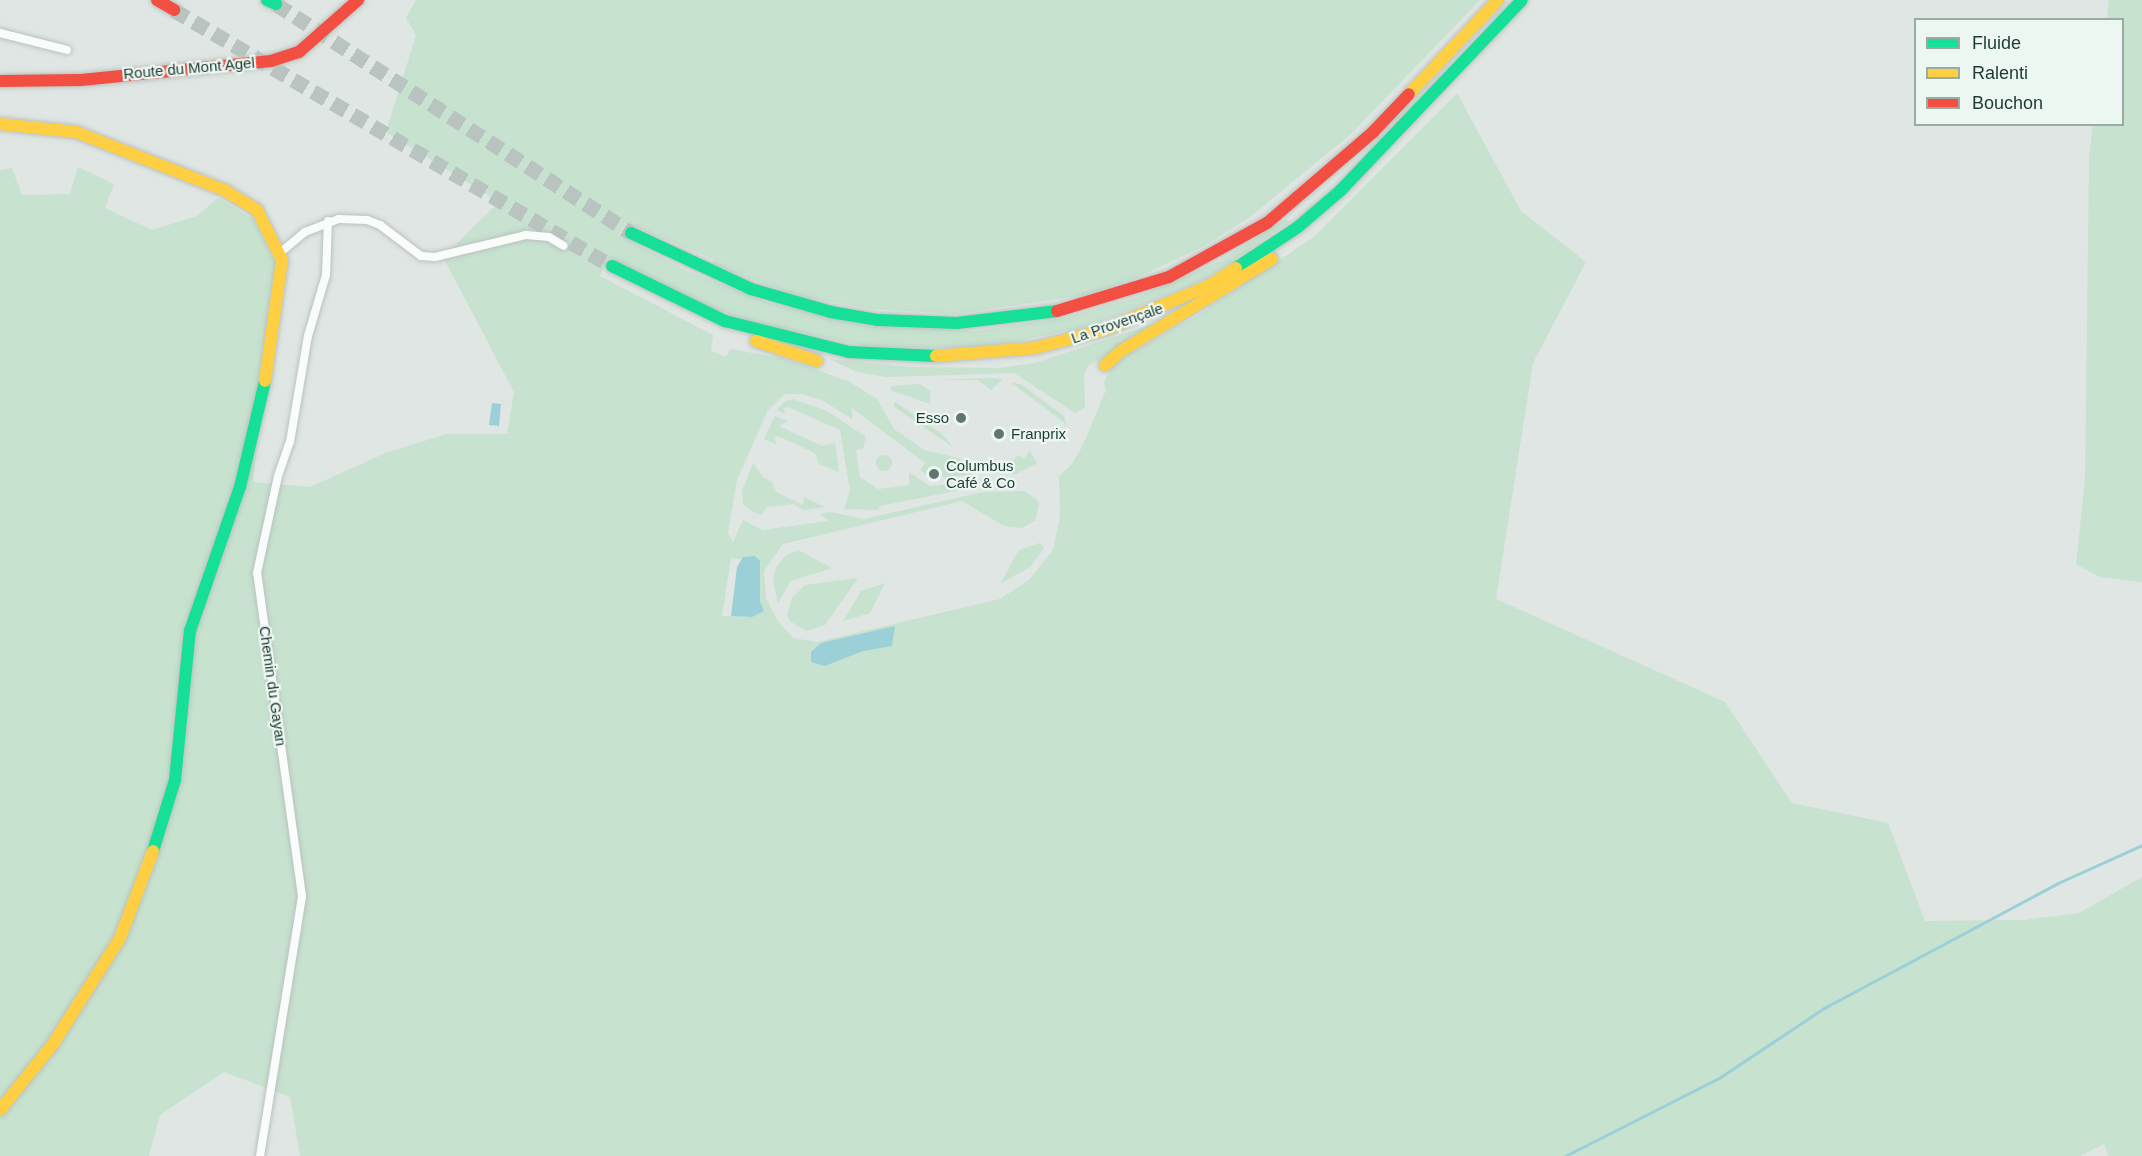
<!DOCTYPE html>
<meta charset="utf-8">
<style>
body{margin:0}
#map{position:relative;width:2142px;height:1156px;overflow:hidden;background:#e0e6e3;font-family:Arial,sans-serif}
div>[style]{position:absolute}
.green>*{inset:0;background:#c7e2cf}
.round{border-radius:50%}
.water>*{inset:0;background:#9bd0d9}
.stream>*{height:3px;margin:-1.5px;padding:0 1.5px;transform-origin:1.5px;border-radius:1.5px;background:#9bd0d9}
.highway-tunnel>*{height:15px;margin-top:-7.5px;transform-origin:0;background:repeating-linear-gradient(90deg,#b9c4c0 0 15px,transparent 0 23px)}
.roads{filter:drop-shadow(0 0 2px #b9c3bf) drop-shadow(0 0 2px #b9c3bf)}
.street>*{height:8px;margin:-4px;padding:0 4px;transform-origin:4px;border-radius:4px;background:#fafbfb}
.fast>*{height:12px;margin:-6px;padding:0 6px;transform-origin:6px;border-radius:6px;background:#16e098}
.slow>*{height:12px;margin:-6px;padding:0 6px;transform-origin:6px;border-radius:6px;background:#ffcf43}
.jam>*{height:12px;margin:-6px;padding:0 6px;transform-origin:6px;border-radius:6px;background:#f24e42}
.dots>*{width:16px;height:16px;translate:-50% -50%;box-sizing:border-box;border:3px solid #edf7f2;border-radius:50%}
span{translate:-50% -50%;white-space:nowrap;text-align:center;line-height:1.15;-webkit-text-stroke:4.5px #edf7f2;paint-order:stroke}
.street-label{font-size:15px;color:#1d3a33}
.poi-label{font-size:15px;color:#1d3a33}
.right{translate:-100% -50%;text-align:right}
.left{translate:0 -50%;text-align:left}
.legend{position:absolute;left:1914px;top:18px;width:210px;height:108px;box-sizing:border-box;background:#edf7f2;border:2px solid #9aaba6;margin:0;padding:8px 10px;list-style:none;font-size:18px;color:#1d3a33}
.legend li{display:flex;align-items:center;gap:12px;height:30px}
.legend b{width:30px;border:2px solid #9aaba6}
</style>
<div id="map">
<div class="green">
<div style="clip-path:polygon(evenodd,416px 0,1480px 0,1350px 135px,1250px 217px,1204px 246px,1136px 278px,1085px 295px,956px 314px,871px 309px,799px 296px,713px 265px,713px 259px,626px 223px,618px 235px,687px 271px,772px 304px,867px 326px,974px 331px,1066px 318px,1137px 297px,1220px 261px,1286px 219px,1289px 222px,1207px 278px,1091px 326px,1002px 344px,953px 348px,866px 346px,752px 322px,710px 307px,608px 258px,600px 276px,713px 335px,711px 351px,726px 357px,730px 349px,782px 358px,848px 381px,877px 399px,894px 429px,924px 450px,961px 459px,971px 475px,932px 478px,920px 470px,925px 463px,852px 408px,852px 419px,822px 400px,801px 394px,785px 394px,768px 410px,737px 480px,728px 533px,733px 542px,743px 520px,763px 530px,829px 521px,820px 514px,830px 512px,864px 519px,983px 492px,1025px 491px,1039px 502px,1036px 520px,1022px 528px,1004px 526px,962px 501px,783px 544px,764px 571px,766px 598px,777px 620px,793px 638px,817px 642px,1000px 599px,1029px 580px,1053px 550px,1060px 516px,1059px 476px,1072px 464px,1082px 447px,1106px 390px,1104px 383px,1113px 363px,1198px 315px,1315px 236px,1457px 93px,1521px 211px,1586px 262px,1533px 363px,1496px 599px,1725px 702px,1792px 803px,1888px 823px,1925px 921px,2025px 920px,2079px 913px,2142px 877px,2142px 1156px,2109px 1156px,2104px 1144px,2080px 1156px,300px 1156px,290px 1097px,224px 1072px,160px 1115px,149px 1156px,0 1156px,0 170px,12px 168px,22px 195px,70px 194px,78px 167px,114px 184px,105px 208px,152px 230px,197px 216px,218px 198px,254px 220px,276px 263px,253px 482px,310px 487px,388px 452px,447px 434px,507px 434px,514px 392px,443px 257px,499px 202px,386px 132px,416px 35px,406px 18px,416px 0,731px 558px,760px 561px,760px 602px,752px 617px,722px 616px,731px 558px)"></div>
<div style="clip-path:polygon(2109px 0,2142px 0,2142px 582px,2100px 577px,2076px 564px,2085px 480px,2089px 158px,2093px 125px,2122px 124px,2122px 20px,2107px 19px)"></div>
<div style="clip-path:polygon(1162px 321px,1164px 324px,1089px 365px,1084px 374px,1085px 407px,1075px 413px,1014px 373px,887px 377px,857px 372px,829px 359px,910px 367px,1000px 368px,1038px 362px)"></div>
<div style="clip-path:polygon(986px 378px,1003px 379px,991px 390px,978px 380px,935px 380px)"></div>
<div style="clip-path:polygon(1013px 383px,1021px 384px,1064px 416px,1066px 424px,1064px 428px,1065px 423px,1013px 384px,1007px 392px)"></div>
<div style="clip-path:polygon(920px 384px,930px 391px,930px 404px,890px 390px,892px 386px)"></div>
<div style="clip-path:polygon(793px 399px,827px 411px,866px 437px,863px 449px,856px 450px,860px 477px,878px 489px,909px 485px,909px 472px,930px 486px,973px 481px,976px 487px,880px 506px,878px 510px,844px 509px,850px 491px,840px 430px,788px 407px,784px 408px,785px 414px,777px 410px,784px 402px)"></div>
<div style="clip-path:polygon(894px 401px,942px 434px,953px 447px,894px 407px)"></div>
<div style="clip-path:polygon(775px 416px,788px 421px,779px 426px,822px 446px,835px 443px,839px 472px,819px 464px,815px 453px,778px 436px,774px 438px,777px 445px,764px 439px)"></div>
<div style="clip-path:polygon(1030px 451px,1037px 463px,1014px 475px,1007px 469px,1018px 455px,1024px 459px)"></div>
<div class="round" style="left:876px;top:455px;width:16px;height:16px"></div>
<div style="clip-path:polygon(753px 463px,763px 477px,772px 482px,776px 492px,803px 505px,804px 497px,825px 507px,804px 510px,793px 504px,767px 507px,761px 515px,751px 511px,743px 504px,742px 491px)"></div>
<div style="clip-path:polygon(1040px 543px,1044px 548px,1030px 567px,1000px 584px,1019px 550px)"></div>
<div style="clip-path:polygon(798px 550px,832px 568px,791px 581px,778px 603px,773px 581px,776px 567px,785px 556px)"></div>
<div style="clip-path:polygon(858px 578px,825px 625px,806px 631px,790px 621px,787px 615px,792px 598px,805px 585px)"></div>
<div style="clip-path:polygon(885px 583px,870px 613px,843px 621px,861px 591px)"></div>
</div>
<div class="water">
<div style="clip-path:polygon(492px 403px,501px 404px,499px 426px,489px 425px)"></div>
<div style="clip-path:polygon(755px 556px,760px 561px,760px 602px,764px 611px,752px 617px,731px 616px,737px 567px,743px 557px)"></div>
<div style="clip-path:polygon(895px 626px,892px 646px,863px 651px,825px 666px,811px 662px,811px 652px,821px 643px)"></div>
</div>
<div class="stream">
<div style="left:1565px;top:1156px;width:173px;rotate:-26.9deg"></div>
<div style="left:1719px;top:1078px;width:126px;rotate:-33.7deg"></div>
<div style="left:1824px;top:1008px;width:265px;rotate:-28.1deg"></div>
<div style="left:2058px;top:883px;width:92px;rotate:-24.3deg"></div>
</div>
<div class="highway-tunnel">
<div style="left:276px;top:4px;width:422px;rotate:32.8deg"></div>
<div style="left:174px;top:10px;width:507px;rotate:30.31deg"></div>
</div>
<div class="roads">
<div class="street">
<div style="left:0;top:33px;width:69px;rotate:14.2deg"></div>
<div style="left:281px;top:252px;width:31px;rotate:-40deg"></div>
<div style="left:305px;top:232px;width:36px;rotate:-21deg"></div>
<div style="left:339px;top:219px;width:28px;rotate:2deg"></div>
<div style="left:367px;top:220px;width:14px;rotate:21deg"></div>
<div style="left:380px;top:225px;width:51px;rotate:37.1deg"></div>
<div style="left:421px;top:256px;width:14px;rotate:4deg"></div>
<div style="left:435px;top:257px;width:94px;rotate:-13.6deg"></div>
<div style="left:526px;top:235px;width:23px;rotate:5deg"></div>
<div style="left:549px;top:237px;width:17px;rotate:31deg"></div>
<div style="left:260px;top:1156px;width:263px;rotate:-80.8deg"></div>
<div style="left:302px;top:896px;width:326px;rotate:-97.9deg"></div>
<div style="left:257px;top:573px;width:99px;rotate:-77.8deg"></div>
<div style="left:278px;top:476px;width:36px;rotate:-71deg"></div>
<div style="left:290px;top:442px;width:108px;rotate:-80.4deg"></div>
<div style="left:308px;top:336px;width:64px;rotate:-73.6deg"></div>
<div style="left:326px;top:275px;width:54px;rotate:-87.9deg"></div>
</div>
<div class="fast">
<div style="left:267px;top:0;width:10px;rotate:24deg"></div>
<div style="left:631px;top:233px;width:132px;rotate:25deg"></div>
<div style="left:751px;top:289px;width:83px;rotate:16deg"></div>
<div style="left:831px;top:312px;width:48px;rotate:9.7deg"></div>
<div style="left:878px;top:320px;width:79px;rotate:2.2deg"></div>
<div style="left:957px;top:323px;width:101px;rotate:-6.8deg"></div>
<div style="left:612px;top:266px;width:126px;rotate:26deg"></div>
<div style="left:725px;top:321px;width:128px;rotate:14deg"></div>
<div style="left:849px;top:352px;width:87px;rotate:2.6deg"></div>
<div style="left:1236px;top:268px;width:74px;rotate:-33.5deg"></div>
<div style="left:1298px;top:227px;width:57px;rotate:-40.7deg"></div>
<div style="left:1341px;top:190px;width:262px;rotate:-46.4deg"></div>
<div style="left:153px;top:851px;width:74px;rotate:-72.8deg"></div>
<div style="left:175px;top:780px;width:150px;rotate:-84.3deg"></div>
<div style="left:190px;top:631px;width:152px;rotate:-70.9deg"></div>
<div style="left:240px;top:487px;width:109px;rotate:-76.7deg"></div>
</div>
<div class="slow">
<div style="left:1409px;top:94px;width:129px;rotate:-46.6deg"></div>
<div style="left:0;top:124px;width:76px;rotate:6deg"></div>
<div style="left:76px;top:132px;width:159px;rotate:21.4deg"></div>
<div style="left:224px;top:190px;width:39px;rotate:31deg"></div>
<div style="left:257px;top:210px;width:56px;rotate:63.4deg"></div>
<div style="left:282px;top:260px;width:122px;rotate:98deg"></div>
<div style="left:756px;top:341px;width:64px;rotate:18.2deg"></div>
<div style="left:936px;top:356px;width:99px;rotate:-4.6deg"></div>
<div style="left:1035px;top:348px;width:74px;rotate:-14.8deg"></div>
<div style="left:1107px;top:329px;width:112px;rotate:-23.1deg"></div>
<div style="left:1210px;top:285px;width:31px;rotate:-33deg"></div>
<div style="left:1105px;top:365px;width:21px;rotate:-41deg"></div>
<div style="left:1121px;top:351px;width:177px;rotate:-31.4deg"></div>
<div style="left:0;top:1110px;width:85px;rotate:-51.2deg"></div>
<div style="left:53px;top:1044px;width:125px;rotate:-57.7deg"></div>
<div style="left:120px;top:938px;width:93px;rotate:-69.2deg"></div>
</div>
<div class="jam">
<div style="left:157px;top:0;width:20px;rotate:30deg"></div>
<div style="left:0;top:81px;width:81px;rotate:-0.7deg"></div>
<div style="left:81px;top:80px;width:191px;rotate:-5.7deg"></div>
<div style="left:271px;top:61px;width:29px;rotate:-18deg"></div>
<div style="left:299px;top:52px;width:79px;rotate:-41.4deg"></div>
<div style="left:1057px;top:311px;width:117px;rotate:-16.9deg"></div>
<div style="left:1169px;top:277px;width:112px;rotate:-28.9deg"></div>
<div style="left:1267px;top:223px;width:140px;rotate:-40.6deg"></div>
<div style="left:1373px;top:132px;width:52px;rotate:-46.5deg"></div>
</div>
</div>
<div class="dots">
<div style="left:961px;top:418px;background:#617671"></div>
<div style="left:999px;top:434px;background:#617671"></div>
<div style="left:934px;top:474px;background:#617671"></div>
</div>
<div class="street-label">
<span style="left:189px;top:68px;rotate:-5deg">Route du Mont Agel</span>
<span style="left:1117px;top:323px;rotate:-19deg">La Provençale</span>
<span style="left:273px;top:686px;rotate:82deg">Chemin du Gayan</span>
</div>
<div class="poi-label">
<span class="right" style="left:949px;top:418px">Esso</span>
<span class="left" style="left:1011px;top:434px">Franprix</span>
<span class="left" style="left:946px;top:474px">Columbus<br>Café &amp; Co</span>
</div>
<ul class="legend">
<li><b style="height:8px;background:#16e098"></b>Fluide</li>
<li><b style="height:8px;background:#ffcf43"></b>Ralenti</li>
<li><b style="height:8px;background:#f24e42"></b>Bouchon</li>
</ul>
</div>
